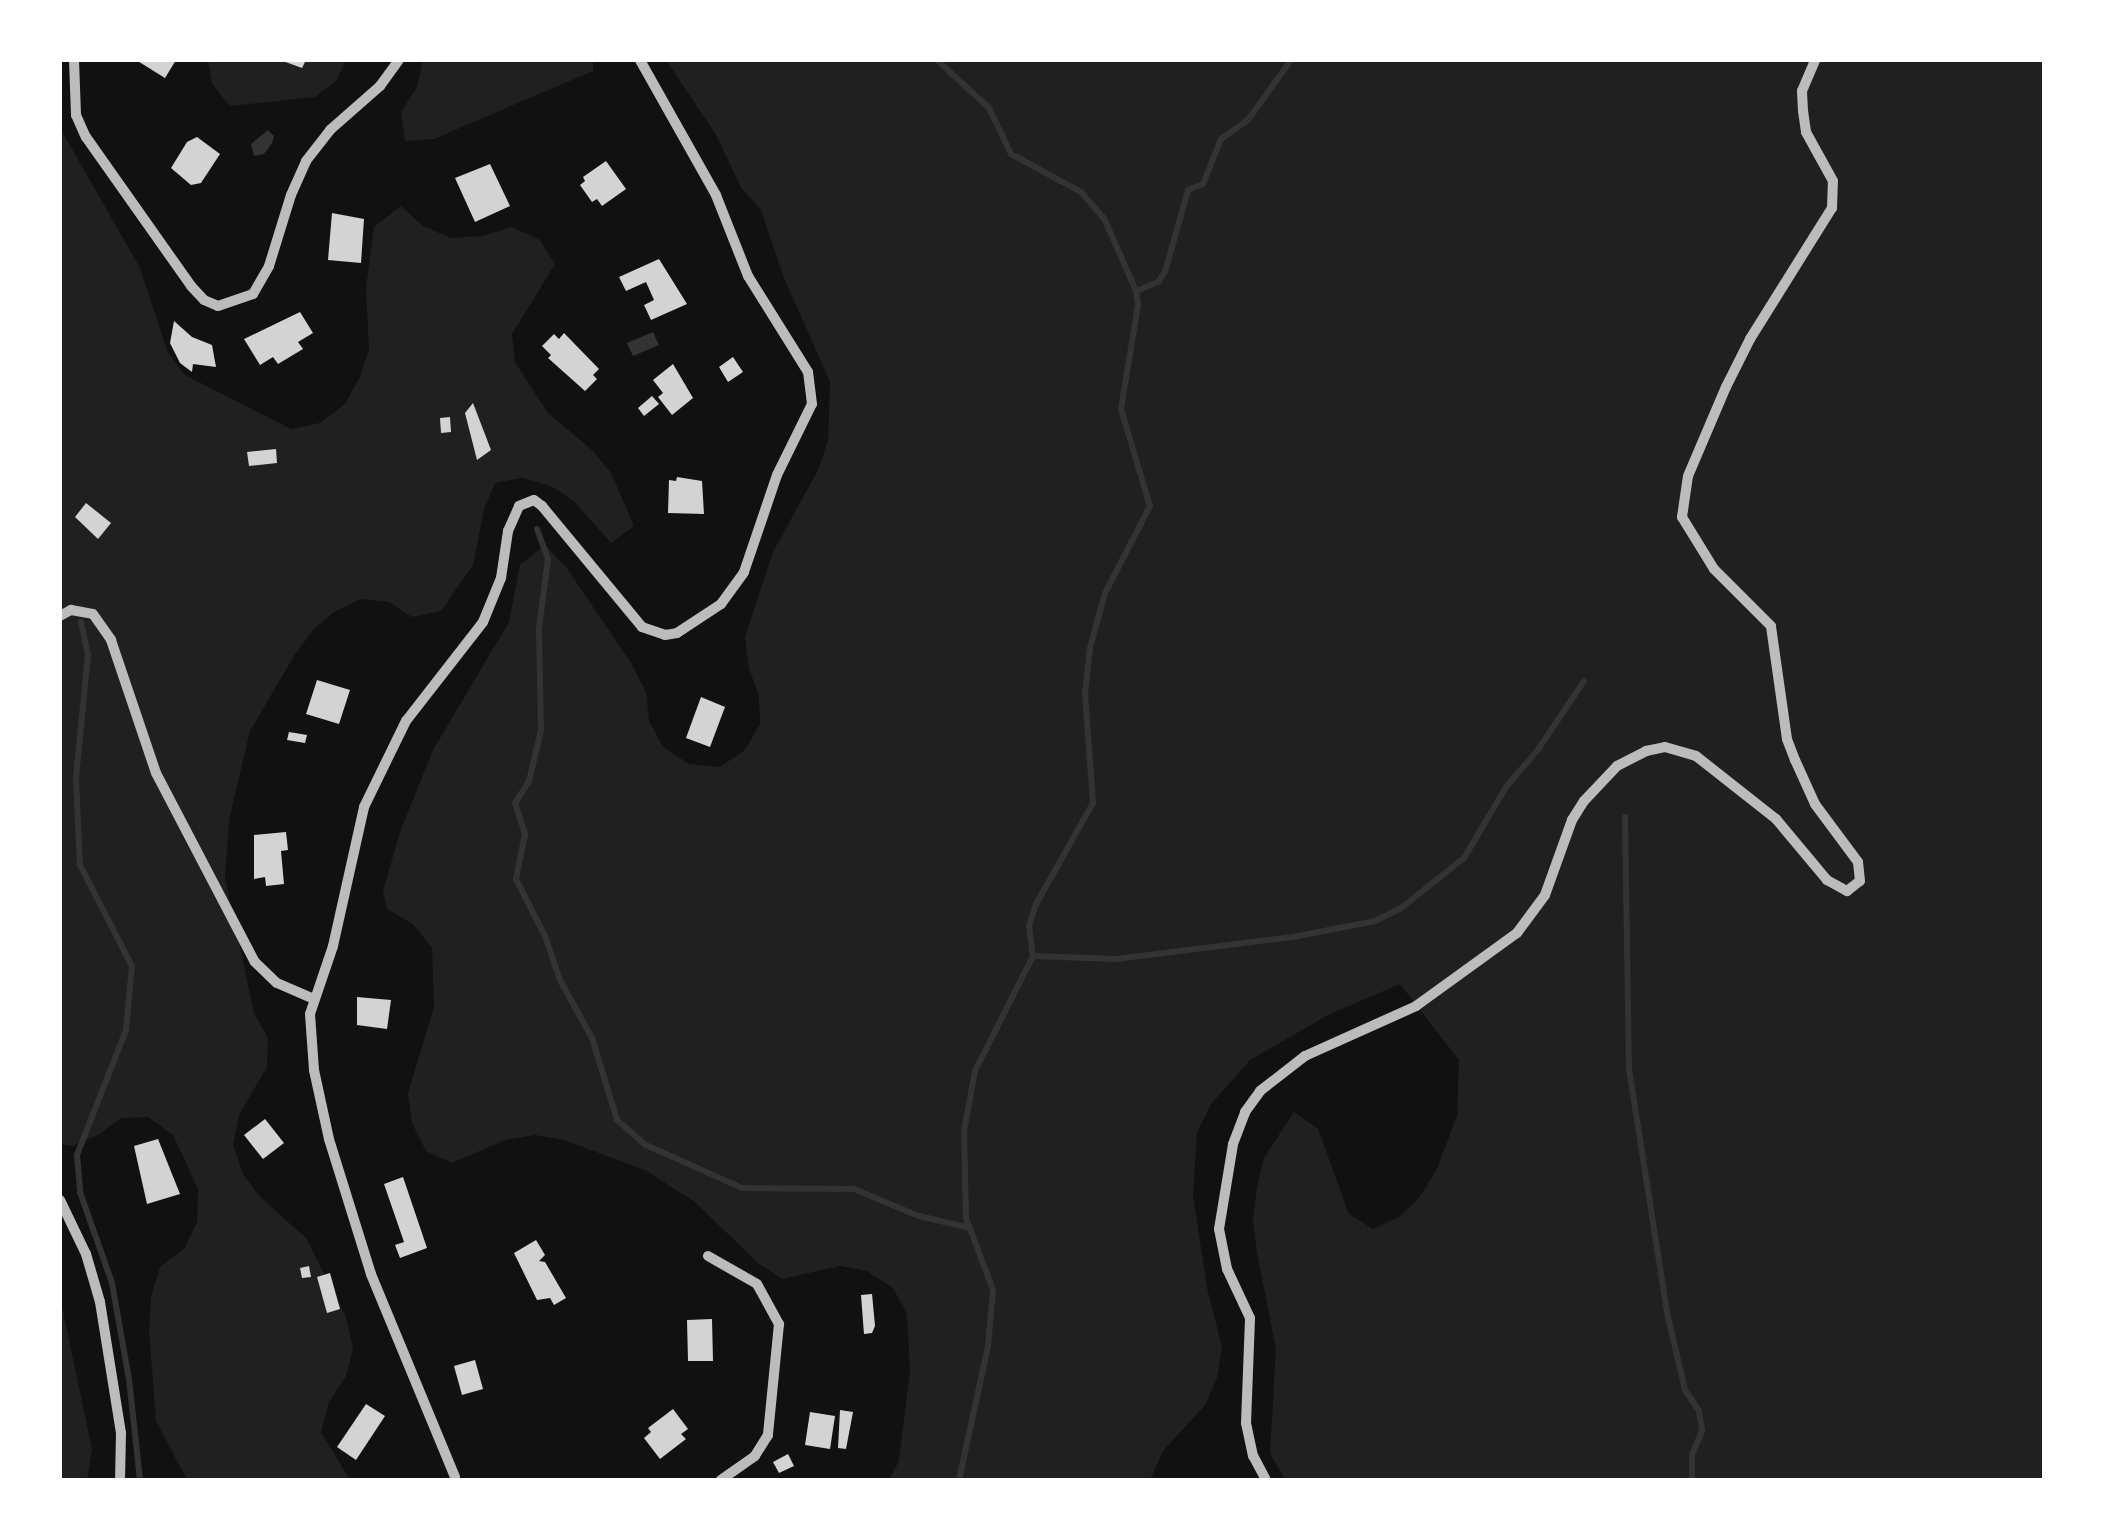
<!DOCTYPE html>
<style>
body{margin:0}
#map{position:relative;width:2104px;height:1540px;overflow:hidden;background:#111;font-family:"Source Sans 3",sans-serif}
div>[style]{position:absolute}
.green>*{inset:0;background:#202020}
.water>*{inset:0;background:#333}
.stream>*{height:6px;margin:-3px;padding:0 3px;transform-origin:3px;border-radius:3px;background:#333}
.building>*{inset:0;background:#d3d3d3}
.minor>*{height:10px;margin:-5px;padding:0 5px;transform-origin:5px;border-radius:5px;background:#bcbcbc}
span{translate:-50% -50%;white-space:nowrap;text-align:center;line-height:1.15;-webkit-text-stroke:9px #fff;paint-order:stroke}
.frame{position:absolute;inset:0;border:62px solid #fff;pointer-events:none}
</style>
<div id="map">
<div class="green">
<div style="clip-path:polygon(208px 60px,346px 60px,336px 81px,315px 97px,230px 106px,212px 84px)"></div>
<div style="clip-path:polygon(423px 60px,593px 60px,593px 71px,434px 139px,405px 141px,401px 112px,417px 87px)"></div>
<div style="clip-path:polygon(666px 60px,2044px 60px,2044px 1480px,1285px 1480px,1270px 1453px,1276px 1349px,1257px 1253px,1253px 1219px,1257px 1187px,1264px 1158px,1294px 1112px,1318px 1129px,1349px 1214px,1373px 1229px,1399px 1217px,1419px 1198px,1436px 1171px,1457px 1116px,1459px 1060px,1400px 984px,1330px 1014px,1250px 1060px,1211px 1104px,1197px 1133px,1193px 1195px,1207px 1288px,1222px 1347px,1217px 1378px,1205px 1405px,1163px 1451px,1150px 1480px,889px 1480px,899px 1461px,910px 1371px,907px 1314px,893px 1288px,867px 1271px,840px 1266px,782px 1279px,757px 1262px,695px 1202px,645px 1170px,564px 1140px,535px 1135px,505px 1140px,452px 1163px,426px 1151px,412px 1123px,408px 1093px,434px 1007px,432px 948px,413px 924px,387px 909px,383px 891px,400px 832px,433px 750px,509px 622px,520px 565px,545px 545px,566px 567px,631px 663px,646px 692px,649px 721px,663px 747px,689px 764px,720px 767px,745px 750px,760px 724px,759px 695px,749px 669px,745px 637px,773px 552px,818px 470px,828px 441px,830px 382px,784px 278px,761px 210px,742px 189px,715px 133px)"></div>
<div style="clip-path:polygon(60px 128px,140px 268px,168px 353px,185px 375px,291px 429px,320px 423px,345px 404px,360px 377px,369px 349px,366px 288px,374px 227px,401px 206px,423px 226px,451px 238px,483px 236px,512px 227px,540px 240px,555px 264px,512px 334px,515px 362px,547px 412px,592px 450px,611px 473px,634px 526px,611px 543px,574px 501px,551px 486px,522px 478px,495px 483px,484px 509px,473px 565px,441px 611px,412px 617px,389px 602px,361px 599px,334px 612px,313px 630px,294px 656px,250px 731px,229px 820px,225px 878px,254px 1013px,268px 1038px,267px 1067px,239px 1115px,233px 1145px,243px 1174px,261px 1198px,306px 1238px,346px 1317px,353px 1348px,346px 1376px,329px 1402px,321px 1432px,350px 1480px,187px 1480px,156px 1421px,149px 1331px,151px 1297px,160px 1267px,184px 1249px,197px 1222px,198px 1189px,173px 1135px,148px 1117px,121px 1118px,98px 1135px,73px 1146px,60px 1144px)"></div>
<div style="clip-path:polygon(60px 1297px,92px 1449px,87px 1480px,60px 1480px)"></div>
</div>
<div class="water">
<div style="clip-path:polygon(268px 130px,274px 136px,272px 143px,264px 154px,254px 156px,251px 144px)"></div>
<div style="clip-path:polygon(653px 332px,659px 345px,633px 356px,627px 343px)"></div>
</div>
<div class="stream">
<div style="left:937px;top:60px;width:71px;rotate:42.7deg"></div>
<div style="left:989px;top:108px;width:51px;rotate:64.4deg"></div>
<div style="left:1011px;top:154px;width:80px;rotate:28.5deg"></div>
<div style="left:1081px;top:192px;width:35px;rotate:49deg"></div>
<div style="left:1104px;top:218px;width:80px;rotate:66.3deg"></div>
<div style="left:1136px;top:291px;width:14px;rotate:82deg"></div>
<div style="left:1138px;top:305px;width:105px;rotate:99.3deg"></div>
<div style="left:1121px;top:409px;width:101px;rotate:73.4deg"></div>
<div style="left:1150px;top:506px;width:98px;rotate:117.3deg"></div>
<div style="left:1105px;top:593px;width:57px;rotate:105.3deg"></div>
<div style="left:1090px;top:648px;width:46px;rotate:96.2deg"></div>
<div style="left:1085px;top:694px;width:109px;rotate:85.8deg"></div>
<div style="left:1093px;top:803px;width:116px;rotate:119.4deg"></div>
<div style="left:1036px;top:904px;width:22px;rotate:108deg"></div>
<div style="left:1029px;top:925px;width:31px;rotate:83deg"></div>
<div style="left:1033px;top:956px;width:129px;rotate:116.8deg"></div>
<div style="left:975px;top:1071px;width:61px;rotate:100.4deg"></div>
<div style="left:964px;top:1131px;width:87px;rotate:88.7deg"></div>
<div style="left:966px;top:1218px;width:77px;rotate:69.4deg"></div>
<div style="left:993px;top:1290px;width:56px;rotate:95.1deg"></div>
<div style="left:988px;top:1346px;width:137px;rotate:102.2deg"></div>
<div style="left:1136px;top:291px;width:24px;rotate:-22deg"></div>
<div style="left:1158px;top:282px;width:12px;rotate:-55deg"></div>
<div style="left:1165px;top:272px;width:85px;rotate:-74.3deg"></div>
<div style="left:1188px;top:190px;width:16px;rotate:-22deg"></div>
<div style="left:1203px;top:184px;width:48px;rotate:-68.2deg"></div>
<div style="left:1221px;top:139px;width:33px;rotate:-35deg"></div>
<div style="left:1248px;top:120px;width:74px;rotate:-54.4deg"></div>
<div style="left:537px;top:529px;width:32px;rotate:70deg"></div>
<div style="left:548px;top:559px;width:70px;rotate:97.4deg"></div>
<div style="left:539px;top:628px;width:102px;rotate:88.9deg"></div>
<div style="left:541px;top:730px;width:52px;rotate:103.2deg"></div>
<div style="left:529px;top:781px;width:26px;rotate:122deg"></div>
<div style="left:515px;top:803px;width:33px;rotate:72deg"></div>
<div style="left:525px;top:834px;width:46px;rotate:101.3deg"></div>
<div style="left:516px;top:879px;width:64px;rotate:63deg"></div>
<div style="left:545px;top:936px;width:46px;rotate:71.2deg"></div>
<div style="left:560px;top:980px;width:66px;rotate:61.1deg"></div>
<div style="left:592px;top:1038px;width:86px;rotate:73deg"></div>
<div style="left:617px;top:1120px;width:38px;rotate:41deg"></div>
<div style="left:646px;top:1145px;width:105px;rotate:24.1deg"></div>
<div style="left:742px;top:1188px;width:112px;rotate:0.5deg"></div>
<div style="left:854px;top:1189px;width:70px;rotate:22.6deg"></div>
<div style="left:919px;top:1216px;width:52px;rotate:13.2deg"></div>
<div style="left:81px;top:622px;width:34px;rotate:78deg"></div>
<div style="left:88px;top:655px;width:124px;rotate:95.6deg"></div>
<div style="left:76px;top:778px;width:87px;rotate:87.4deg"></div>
<div style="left:80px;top:865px;width:114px;rotate:62.8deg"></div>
<div style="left:132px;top:966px;width:64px;rotate:95.4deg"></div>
<div style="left:126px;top:1030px;width:134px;rotate:111.4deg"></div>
<div style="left:77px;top:1155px;width:37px;rotate:85deg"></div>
<div style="left:80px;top:1192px;width:96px;rotate:70.6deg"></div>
<div style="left:112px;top:1283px;width:97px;rotate:80deg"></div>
<div style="left:129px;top:1379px;width:102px;rotate:83.8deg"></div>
<div style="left:1625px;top:817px;width:252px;rotate:89.1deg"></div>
<div style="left:1629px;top:1069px;width:251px;rotate:81.1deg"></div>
<div style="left:1668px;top:1317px;width:75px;rotate:76.9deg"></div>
<div style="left:1685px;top:1390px;width:25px;rotate:56deg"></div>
<div style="left:1699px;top:1411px;width:20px;rotate:81deg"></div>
<div style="left:1702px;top:1431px;width:25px;rotate:113deg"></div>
<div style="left:1692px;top:1454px;width:26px;rotate:90deg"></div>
<div style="left:1034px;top:956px;width:82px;rotate:2.1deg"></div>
<div style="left:1116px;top:959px;width:178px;rotate:-7.1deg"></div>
<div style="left:1293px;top:937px;width:84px;rotate:-11deg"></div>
<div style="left:1375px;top:921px;width:28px;rotate:-26deg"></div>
<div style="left:1400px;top:909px;width:82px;rotate:-38.6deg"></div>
<div style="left:1464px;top:858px;width:82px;rotate:-59.4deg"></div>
<div style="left:1506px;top:787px;width:48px;rotate:-49.3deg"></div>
<div style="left:1537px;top:751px;width:84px;rotate:-56.1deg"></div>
</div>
<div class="building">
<div style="clip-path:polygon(136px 60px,176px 60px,165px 78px)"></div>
<div style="clip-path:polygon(280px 60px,306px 60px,302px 68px)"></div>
<div style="clip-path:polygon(197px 137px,220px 154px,201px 183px,191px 185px,171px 168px,187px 142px)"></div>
<div style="clip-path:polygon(606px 161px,626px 189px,602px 206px,597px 199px,592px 202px,580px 185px,585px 181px,583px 177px)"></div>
<div style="clip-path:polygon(490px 164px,510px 206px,475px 222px,455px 178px)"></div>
<div style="clip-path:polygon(332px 213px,364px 219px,361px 263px,328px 260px)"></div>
<div style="clip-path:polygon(659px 259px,687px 304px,651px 320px,644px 305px,654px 300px,646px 282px,626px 291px,619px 277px)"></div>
<div style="clip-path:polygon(300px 312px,313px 333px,298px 342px,303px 349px,278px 364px,273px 357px,260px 365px,244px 339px)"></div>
<div style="clip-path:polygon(174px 321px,192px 337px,212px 345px,216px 367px,193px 364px,192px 372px,180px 363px,170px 343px)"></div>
<div style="clip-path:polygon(564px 333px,599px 369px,593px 375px,597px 379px,585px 391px,548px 358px,551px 355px,542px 346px,554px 334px,559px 339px)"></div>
<div style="clip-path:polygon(733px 357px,743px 372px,728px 382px,719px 367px)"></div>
<div style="clip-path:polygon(673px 364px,693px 398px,672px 415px,658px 397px,663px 393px,653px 380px)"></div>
<div style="clip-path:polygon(652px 396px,659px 404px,644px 416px,638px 408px)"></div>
<div style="clip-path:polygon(473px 403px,491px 450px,477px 460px,465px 413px)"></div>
<div style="clip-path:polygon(450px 417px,451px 432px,441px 433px,440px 418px)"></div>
<div style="clip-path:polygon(276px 449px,277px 463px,249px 466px,247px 452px)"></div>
<div style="clip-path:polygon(677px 477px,702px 481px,704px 514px,668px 513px,669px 480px,676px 481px)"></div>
<div style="clip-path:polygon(86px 503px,111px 523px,98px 539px,75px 517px)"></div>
<div style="clip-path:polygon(317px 680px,350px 690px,339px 724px,306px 714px)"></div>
<div style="clip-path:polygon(701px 697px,725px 707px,710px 747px,686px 738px)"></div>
<div style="clip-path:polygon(289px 732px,307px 735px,305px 743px,287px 740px)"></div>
<div style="clip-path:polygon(286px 832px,288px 850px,281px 851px,284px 884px,266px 886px,265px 877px,254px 879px,254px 835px)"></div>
<div style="clip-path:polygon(357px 997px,391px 1000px,387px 1029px,357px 1025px)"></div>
<div style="clip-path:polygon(265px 1119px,284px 1143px,263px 1159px,244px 1135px)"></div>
<div style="clip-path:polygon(158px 1139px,180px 1194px,147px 1204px,134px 1146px)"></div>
<div style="clip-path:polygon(403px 1177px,427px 1248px,400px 1258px,395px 1245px,404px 1242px,384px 1184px)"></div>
<div style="clip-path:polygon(536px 1240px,545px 1255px,539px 1261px,545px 1262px,566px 1298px,554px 1305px,550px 1298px,537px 1300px,514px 1253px)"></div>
<div style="clip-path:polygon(309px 1266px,311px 1277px,302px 1278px,300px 1268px)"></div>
<div style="clip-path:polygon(330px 1273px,340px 1309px,327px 1313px,317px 1277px)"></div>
<div style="clip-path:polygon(872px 1294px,875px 1326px,872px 1333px,864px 1334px,861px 1295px)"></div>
<div style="clip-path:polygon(712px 1319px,713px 1361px,688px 1361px,687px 1320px)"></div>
<div style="clip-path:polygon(475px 1360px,483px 1389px,462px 1395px,454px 1366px)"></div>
<div style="clip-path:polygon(366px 1404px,385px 1416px,356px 1460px,337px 1447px)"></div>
<div style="clip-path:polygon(673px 1409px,688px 1429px,681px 1434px,686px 1439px,660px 1459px,644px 1438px,651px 1432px,648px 1428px)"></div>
<div style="clip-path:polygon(840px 1410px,853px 1412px,846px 1449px,838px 1448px)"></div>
<div style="clip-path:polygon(810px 1412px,835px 1416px,830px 1449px,805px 1445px)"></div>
<div style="clip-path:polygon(788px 1454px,794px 1466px,779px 1473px,773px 1462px)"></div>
</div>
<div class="minor">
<div style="left:74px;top:60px;width:55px;rotate:87.9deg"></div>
<div style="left:76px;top:115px;width:24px;rotate:66deg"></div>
<div style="left:86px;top:137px;width:182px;rotate:54.8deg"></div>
<div style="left:191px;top:286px;width:19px;rotate:47deg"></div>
<div style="left:204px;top:300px;width:15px;rotate:23deg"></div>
<div style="left:218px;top:306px;width:37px;rotate:-19deg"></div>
<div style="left:253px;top:294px;width:32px;rotate:-60deg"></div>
<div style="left:269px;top:266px;width:74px;rotate:-72.8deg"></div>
<div style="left:291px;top:195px;width:37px;rotate:-66deg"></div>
<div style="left:306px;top:161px;width:39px;rotate:-52deg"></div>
<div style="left:330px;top:130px;width:67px;rotate:-41.3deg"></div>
<div style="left:380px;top:86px;width:32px;rotate:-54deg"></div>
<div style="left:60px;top:616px;width:13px;rotate:-29deg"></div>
<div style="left:71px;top:610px;width:22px;rotate:10deg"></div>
<div style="left:93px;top:614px;width:32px;rotate:55deg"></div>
<div style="left:111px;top:640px;width:140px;rotate:71.3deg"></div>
<div style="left:156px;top:773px;width:213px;rotate:62.4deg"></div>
<div style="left:255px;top:962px;width:30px;rotate:44deg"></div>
<div style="left:277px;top:983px;width:40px;rotate:23.4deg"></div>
<div style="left:60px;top:1200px;width:60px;rotate:64.3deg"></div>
<div style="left:86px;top:1254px;width:50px;rotate:73.7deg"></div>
<div style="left:100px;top:1302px;width:133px;rotate:80.9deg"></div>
<div style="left:121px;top:1433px;width:46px;rotate:91.2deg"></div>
<div style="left:708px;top:1256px;width:56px;rotate:29.7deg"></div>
<div style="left:757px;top:1284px;width:46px;rotate:61.2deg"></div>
<div style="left:779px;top:1324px;width:112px;rotate:95.7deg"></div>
<div style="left:768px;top:1435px;width:25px;rotate:122deg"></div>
<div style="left:755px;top:1456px;width:42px;rotate:144.8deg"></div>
<div style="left:455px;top:1477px;width:220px;rotate:-112.5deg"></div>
<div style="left:371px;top:1274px;width:141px;rotate:-107.3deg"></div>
<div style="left:329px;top:1139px;width:71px;rotate:-102.3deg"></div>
<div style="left:314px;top:1070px;width:56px;rotate:-94.1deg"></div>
<div style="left:310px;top:1014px;width:72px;rotate:-71.3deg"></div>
<div style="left:333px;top:946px;width:142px;rotate:-77.4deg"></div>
<div style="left:364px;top:807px;width:96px;rotate:-64deg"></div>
<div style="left:406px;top:721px;width:125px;rotate:-52.1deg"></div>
<div style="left:483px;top:622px;width:48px;rotate:-67.8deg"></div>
<div style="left:501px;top:578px;width:48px;rotate:-81.5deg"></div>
<div style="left:508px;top:531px;width:27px;rotate:-66deg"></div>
<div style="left:519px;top:506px;width:16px;rotate:-22deg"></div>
<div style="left:534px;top:500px;width:10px;rotate:37deg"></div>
<div style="left:542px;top:506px;width:157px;rotate:50.4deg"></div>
<div style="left:642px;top:627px;width:24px;rotate:19deg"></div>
<div style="left:665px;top:635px;width:12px;rotate:-9deg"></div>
<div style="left:677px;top:633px;width:53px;rotate:-33.4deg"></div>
<div style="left:721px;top:604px;width:39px;rotate:-54deg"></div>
<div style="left:744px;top:572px;width:102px;rotate:-71.2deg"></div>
<div style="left:777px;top:475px;width:79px;rotate:-63.8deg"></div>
<div style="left:812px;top:404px;width:32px;rotate:-97deg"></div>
<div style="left:808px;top:372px;width:113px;rotate:-122deg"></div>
<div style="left:748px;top:276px;width:87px;rotate:-111.6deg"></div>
<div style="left:716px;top:195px;width:155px;rotate:-119.4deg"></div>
<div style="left:1266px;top:1480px;width:27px;rotate:-118deg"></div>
<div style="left:1253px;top:1456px;width:34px;rotate:-102deg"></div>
<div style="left:1246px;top:1423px;width:105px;rotate:-87.8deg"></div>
<div style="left:1250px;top:1318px;width:54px;rotate:-115.1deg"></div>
<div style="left:1227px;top:1269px;width:41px;rotate:-101.3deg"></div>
<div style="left:1219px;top:1229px;width:86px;rotate:-80.6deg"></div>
<div style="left:1233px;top:1144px;width:34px;rotate:-69deg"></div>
<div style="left:1245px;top:1112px;width:26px;rotate:-54deg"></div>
<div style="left:1260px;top:1091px;width:57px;rotate:-37.9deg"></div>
<div style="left:1305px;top:1056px;width:122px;rotate:-24.2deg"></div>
<div style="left:1416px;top:1006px;width:125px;rotate:-35.9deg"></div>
<div style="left:1517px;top:933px;width:47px;rotate:-53.6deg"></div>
<div style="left:1545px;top:895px;width:80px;rotate:-70.2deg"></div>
<div style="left:1572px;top:820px;width:22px;rotate:-58deg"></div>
<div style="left:1584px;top:801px;width:48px;rotate:-46.7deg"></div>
<div style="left:1617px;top:766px;width:33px;rotate:-27deg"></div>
<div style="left:1646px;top:751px;width:19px;rotate:-12deg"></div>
<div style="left:1665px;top:747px;width:32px;rotate:16deg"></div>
<div style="left:1696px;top:756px;width:102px;rotate:38.2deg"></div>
<div style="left:1776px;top:819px;width:80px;rotate:50.1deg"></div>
<div style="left:1827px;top:880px;width:23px;rotate:29deg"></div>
<div style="left:1847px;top:891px;width:16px;rotate:-38deg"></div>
<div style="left:1860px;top:881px;width:19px;rotate:-96deg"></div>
<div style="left:1858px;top:862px;width:72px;rotate:-126.6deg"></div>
<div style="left:1815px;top:804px;width:48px;rotate:-114.4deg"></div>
<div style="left:1795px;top:760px;width:22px;rotate:-111deg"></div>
<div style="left:1787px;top:739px;width:114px;rotate:-98.1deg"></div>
<div style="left:1771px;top:626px;width:81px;rotate:-135deg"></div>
<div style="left:1714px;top:569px;width:61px;rotate:-121.6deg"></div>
<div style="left:1682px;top:517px;width:41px;rotate:-81.7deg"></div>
<div style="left:1688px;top:476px;width:97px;rotate:-66.9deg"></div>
<div style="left:1726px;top:387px;width:54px;rotate:-63.4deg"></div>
<div style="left:1750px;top:339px;width:155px;rotate:-58deg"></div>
<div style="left:1832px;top:208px;width:27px;rotate:-88deg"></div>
<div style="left:1833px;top:181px;width:56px;rotate:-118.9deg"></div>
<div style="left:1806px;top:132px;width:21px;rotate:-98deg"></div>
<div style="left:1803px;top:111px;width:20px;rotate:-93deg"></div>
<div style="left:1802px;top:91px;width:34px;rotate:-67deg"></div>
</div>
<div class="frame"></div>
</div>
